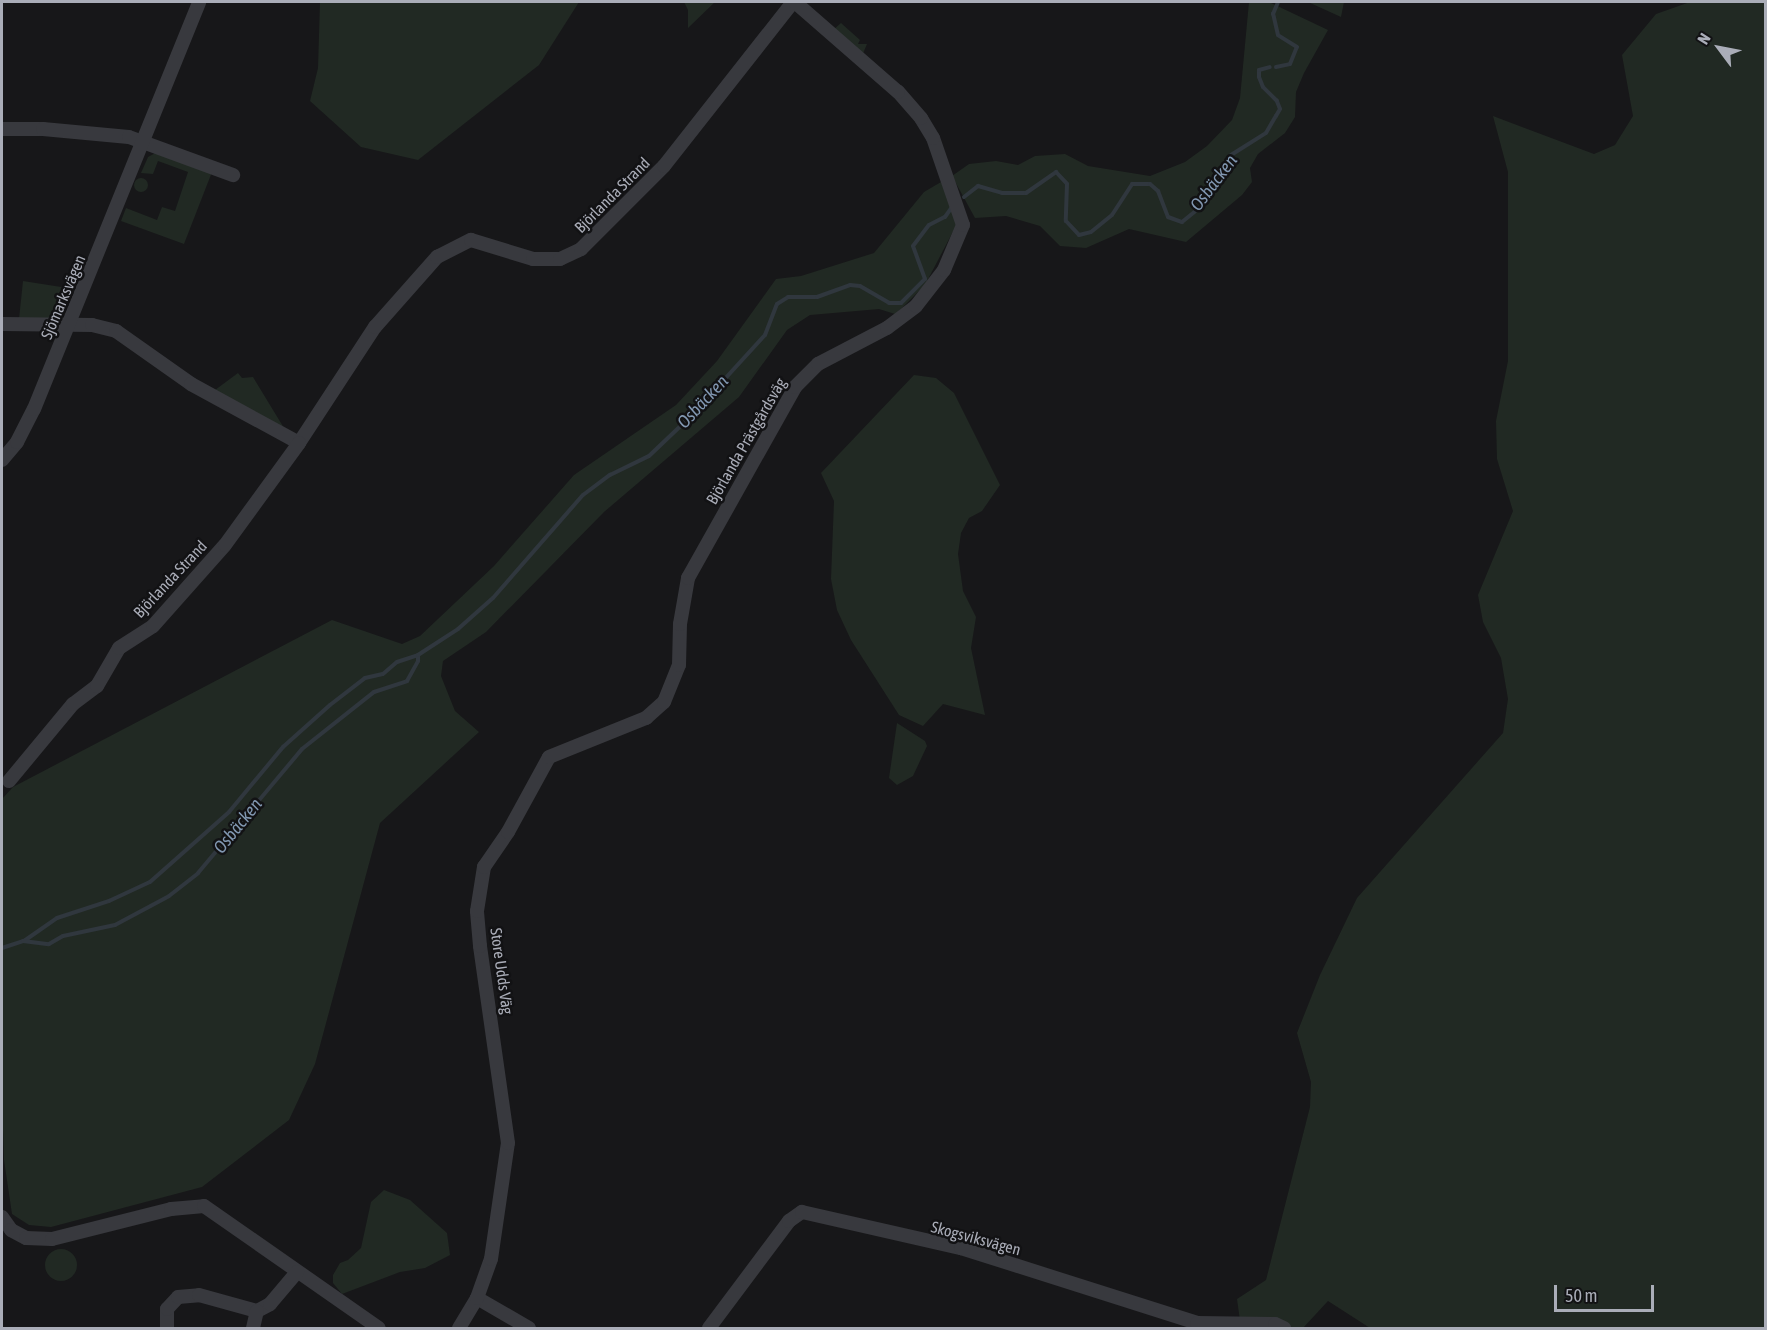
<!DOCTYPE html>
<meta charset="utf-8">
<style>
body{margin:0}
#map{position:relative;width:1767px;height:1330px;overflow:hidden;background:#171719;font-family:"Asap Condensed",sans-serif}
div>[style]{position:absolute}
.green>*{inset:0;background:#212923}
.round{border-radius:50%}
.stream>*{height:4px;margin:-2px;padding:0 2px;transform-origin:2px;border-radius:2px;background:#30373e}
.minor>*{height:14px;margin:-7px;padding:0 7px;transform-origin:7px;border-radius:7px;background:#38393e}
span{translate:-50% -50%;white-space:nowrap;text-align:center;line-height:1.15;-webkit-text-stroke:5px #121214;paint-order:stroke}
.street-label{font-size:16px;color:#aaadb8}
.water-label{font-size:18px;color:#8298b2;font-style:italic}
.frame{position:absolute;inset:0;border:3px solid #aaadb8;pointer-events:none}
.north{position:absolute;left:1689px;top:18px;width:60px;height:60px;-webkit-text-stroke:4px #121214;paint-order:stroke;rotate:302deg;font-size:16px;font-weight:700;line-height:24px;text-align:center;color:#aaadb8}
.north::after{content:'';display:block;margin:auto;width:21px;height:27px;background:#aaadb8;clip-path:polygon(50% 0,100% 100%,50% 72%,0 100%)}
.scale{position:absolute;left:1554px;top:1285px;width:100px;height:27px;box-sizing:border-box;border:3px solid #aaadb8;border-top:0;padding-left:8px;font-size:18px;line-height:21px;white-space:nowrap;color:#aaadb8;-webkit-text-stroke:4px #121214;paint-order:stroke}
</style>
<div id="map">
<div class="green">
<div style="clip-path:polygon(320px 2px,579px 2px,539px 65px,418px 160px,361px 147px,310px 101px,318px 68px)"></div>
<div style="clip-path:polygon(684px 2px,715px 2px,688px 28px,688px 10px)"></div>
<div style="clip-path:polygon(1249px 2px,1269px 2px,1328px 30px,1304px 73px,1296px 92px,1295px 117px,1285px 133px,1258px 154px,1250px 168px,1252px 182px,1242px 195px,1186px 242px,1129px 229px,1086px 248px,1060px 246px,1040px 226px,1006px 216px,975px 218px,952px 176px,969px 164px,996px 161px,1018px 165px,1035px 156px,1065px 154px,1088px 166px,1150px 176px,1185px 162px,1207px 146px,1232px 120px,1240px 98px)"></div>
<div style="clip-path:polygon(1308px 2px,1344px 2px,1341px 17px)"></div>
<div style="clip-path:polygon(1690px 2px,1765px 2px,1765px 1328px,1370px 1328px,1328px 1301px,1303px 1328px,1241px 1328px,1237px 1299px,1266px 1280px,1310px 1107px,1311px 1082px,1297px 1033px,1320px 975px,1357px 898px,1503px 733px,1508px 699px,1501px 658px,1483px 622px,1478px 595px,1513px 511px,1497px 459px,1496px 421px,1508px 361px,1508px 172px,1493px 116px,1594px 154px,1615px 145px,1633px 116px,1622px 55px,1656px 14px)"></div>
<div style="clip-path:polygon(841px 23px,860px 40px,858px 44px,867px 44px,862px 56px,833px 30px)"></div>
<div style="clip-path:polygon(159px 151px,212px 172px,184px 244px,121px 221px,126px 208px,157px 220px,162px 207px,175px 211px,188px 172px,158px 161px,153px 174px,141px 173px,148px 157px)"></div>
<div class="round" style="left:134px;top:178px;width:14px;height:14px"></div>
<div style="clip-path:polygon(941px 182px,958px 222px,925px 285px,902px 308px,895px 314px,879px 309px,810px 315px,787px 330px,739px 397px,604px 512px,486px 632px,443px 661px,441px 676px,455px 711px,479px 732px,380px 823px,315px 1064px,289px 1120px,202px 1187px,51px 1227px,29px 1225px,12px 1214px,4px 1160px,2px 1100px,2px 799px,13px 787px,332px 620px,402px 644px,420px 636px,494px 566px,574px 475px,676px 405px,717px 361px,776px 279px,801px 276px,874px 253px,924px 192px)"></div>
<div style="clip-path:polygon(23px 281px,74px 289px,63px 315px,58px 319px,19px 319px)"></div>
<div style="clip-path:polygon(238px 373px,242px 378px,253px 377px,284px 428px,215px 390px)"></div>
<div style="clip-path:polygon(914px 375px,936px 378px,954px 393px,1000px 485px,982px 511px,969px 518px,961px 533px,958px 554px,963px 591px,976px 617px,971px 648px,985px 715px,943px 704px,923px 726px,899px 715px,851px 640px,837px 610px,831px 579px,834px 501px,821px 473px)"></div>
<div style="clip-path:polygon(897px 723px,925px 741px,927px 746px,913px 776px,897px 785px,889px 778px)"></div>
<div style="clip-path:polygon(384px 1190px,410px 1200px,447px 1233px,450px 1255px,425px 1268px,400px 1272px,342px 1294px,333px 1283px,333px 1275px,340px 1263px,348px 1260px,361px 1248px,371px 1202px)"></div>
<div class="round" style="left:45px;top:1249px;width:32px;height:32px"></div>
</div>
<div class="stream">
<div style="left:1276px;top:67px;width:14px;rotate:-12deg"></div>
<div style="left:1290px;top:64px;width:18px;rotate:-68deg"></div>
<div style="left:1297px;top:47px;width:22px;rotate:-148deg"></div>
<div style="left:1278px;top:35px;width:22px;rotate:-103deg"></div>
<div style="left:1273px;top:14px;width:13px;rotate:-67deg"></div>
<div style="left:964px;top:197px;width:18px;rotate:-38deg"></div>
<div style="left:978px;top:186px;width:25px;rotate:16deg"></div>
<div style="left:1002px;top:193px;width:24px"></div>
<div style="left:1026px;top:193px;width:37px;rotate:-35deg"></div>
<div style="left:1056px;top:172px;width:16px;rotate:47deg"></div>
<div style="left:1067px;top:184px;width:37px;rotate:92deg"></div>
<div style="left:1066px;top:221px;width:19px;rotate:47deg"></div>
<div style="left:1079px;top:235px;width:12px;rotate:-14deg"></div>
<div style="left:1091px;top:232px;width:27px;rotate:-39deg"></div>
<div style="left:1112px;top:215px;width:37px;rotate:-57deg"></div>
<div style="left:1132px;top:184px;width:18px"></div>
<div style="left:1150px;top:184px;width:11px;rotate:41deg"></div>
<div style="left:1158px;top:191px;width:28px;rotate:69deg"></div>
<div style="left:1168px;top:217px;width:15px;rotate:20deg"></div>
<div style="left:1182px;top:222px;width:27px;rotate:-39deg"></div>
<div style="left:1203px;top:205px;width:31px;rotate:-63deg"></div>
<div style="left:1217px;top:177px;width:18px;rotate:-47deg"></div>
<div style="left:1229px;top:164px;width:9px;rotate:-77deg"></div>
<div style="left:1231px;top:155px;width:41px;rotate:-32.2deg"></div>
<div style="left:1266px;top:133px;width:20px;rotate:-60deg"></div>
<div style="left:1276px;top:116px;width:8px;rotate:-60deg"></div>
<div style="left:1280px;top:109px;width:9px;rotate:-111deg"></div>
<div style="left:1277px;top:101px;width:20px;rotate:-135deg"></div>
<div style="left:1263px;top:87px;width:11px;rotate:-112deg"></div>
<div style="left:1259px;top:77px;width:7px;rotate:-90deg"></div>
<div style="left:1259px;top:70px;width:11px;rotate:-15deg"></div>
<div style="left:24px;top:941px;width:40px;rotate:-34.9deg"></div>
<div style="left:57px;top:918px;width:55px;rotate:-18.1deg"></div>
<div style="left:109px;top:901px;width:45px;rotate:-24.9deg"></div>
<div style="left:150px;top:882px;width:106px;rotate:-41.5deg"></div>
<div style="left:229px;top:812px;width:85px;rotate:-50.3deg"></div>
<div style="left:283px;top:747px;width:63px;rotate:-41.8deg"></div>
<div style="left:330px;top:705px;width:44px;rotate:-37.6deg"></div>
<div style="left:365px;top:678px;width:18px;rotate:-13deg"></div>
<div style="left:383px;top:674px;width:18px;rotate:-41deg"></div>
<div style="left:397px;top:662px;width:22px;rotate:-18deg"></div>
<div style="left:2px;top:948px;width:22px;rotate:-18deg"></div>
<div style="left:23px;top:941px;width:26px;rotate:7deg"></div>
<div style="left:49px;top:944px;width:16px;rotate:-30deg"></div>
<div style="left:63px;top:936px;width:53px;rotate:-11.9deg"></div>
<div style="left:115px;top:925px;width:61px;rotate:-28.2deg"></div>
<div style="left:169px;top:896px;width:37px;rotate:-38deg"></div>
<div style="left:198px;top:873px;width:162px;rotate:-50deg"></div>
<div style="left:302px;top:749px;width:92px;rotate:-38.4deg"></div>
<div style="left:374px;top:692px;width:35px;rotate:-18deg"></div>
<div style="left:407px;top:681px;width:23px;rotate:-61deg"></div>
<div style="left:418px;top:661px;width:6px;rotate:-90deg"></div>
<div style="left:418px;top:655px;width:48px;rotate:-33deg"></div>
<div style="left:458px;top:629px;width:47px;rotate:-41.5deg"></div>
<div style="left:493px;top:598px;width:137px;rotate:-48.9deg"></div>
<div style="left:583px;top:495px;width:34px;rotate:-37deg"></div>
<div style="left:610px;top:475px;width:43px;rotate:-26deg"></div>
<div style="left:649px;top:456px;width:57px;rotate:-43.6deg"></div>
<div style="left:690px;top:417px;width:111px;rotate:-47.6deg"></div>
<div style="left:765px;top:335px;width:33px;rotate:-69deg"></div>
<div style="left:777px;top:304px;width:13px;rotate:-32deg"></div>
<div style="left:788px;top:297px;width:29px"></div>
<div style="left:817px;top:297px;width:35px;rotate:-20deg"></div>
<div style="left:850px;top:285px;width:10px;rotate:6deg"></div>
<div style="left:860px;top:286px;width:34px;rotate:30deg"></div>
<div style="left:889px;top:303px;width:12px"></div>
<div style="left:901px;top:303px;width:34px;rotate:-45deg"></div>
<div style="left:925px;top:279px;width:35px;rotate:-110deg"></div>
<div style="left:913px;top:246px;width:26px;rotate:-53deg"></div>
<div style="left:929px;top:225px;width:18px;rotate:-27deg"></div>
<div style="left:945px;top:217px;width:12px;rotate:-55deg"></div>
</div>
<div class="minor">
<div style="left:2px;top:129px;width:41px"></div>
<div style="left:43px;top:129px;width:86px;rotate:5.3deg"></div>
<div style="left:129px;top:137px;width:111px;rotate:20.1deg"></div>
<div style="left:2px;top:324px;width:90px;rotate:0.6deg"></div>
<div style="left:92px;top:325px;width:25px;rotate:14deg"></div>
<div style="left:116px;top:331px;width:92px;rotate:35.2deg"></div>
<div style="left:191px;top:384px;width:123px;rotate:28.6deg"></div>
<div style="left:299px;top:443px;width:139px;rotate:-56.8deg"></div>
<div style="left:375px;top:327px;width:94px;rotate:-48.5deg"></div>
<div style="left:437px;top:257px;width:38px;rotate:-27deg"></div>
<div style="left:471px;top:240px;width:65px;rotate:17deg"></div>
<div style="left:533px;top:259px;width:27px"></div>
<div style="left:560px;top:259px;width:23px;rotate:-25deg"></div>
<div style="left:581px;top:249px;width:117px;rotate:-45deg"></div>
<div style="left:664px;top:166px;width:209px;rotate:-51.8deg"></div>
<div style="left:2px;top:460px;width:23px;rotate:-50deg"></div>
<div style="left:17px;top:442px;width:37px;rotate:-63deg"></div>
<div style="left:34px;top:409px;width:439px;rotate:-67.9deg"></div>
<div style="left:9px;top:781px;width:100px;rotate:-50.3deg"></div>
<div style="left:73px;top:704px;width:30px;rotate:-37deg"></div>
<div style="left:97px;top:686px;width:44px;rotate:-59.9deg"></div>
<div style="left:119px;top:648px;width:40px;rotate:-32.9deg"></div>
<div style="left:153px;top:626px;width:108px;rotate:-48.4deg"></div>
<div style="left:225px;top:545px;width:126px;rotate:-54deg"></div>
<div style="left:2px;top:1217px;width:16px;rotate:55deg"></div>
<div style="left:11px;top:1230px;width:17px;rotate:28deg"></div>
<div style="left:26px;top:1238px;width:26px;rotate:2deg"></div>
<div style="left:52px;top:1239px;width:123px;rotate:-14.1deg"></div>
<div style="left:171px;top:1209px;width:33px;rotate:-5deg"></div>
<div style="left:204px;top:1206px;width:213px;rotate:34.9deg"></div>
<div style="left:477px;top:1298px;width:60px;rotate:30deg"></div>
<div style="left:167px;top:1328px;width:19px;rotate:-90deg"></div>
<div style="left:167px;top:1309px;width:16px;rotate:-47deg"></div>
<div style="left:178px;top:1297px;width:21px;rotate:-5deg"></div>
<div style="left:199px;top:1295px;width:60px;rotate:15.4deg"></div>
<div style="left:257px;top:1311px;width:15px;rotate:-28deg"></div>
<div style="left:270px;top:1304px;width:42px;rotate:-49.8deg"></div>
<div style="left:253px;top:1328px;width:17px;rotate:-77deg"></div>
<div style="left:459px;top:1328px;width:35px;rotate:-59deg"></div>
<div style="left:477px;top:1298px;width:41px;rotate:-70.3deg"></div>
<div style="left:491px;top:1259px;width:117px;rotate:-81.7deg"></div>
<div style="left:508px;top:1143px;width:199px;rotate:-98.1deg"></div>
<div style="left:480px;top:946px;width:35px;rotate:-95deg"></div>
<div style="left:477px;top:911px;width:45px;rotate:-81deg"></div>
<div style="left:484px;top:867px;width:42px;rotate:-55.6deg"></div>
<div style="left:508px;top:832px;width:85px;rotate:-61.3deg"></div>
<div style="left:549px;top:757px;width:105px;rotate:-21.9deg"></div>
<div style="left:646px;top:718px;width:24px;rotate:-42deg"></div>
<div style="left:664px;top:702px;width:40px;rotate:-68deg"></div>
<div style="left:679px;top:665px;width:41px;rotate:-88.6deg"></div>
<div style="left:680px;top:624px;width:47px;rotate:-80.1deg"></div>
<div style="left:688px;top:578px;width:219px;rotate:-60.7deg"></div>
<div style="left:795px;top:387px;width:33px;rotate:-45deg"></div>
<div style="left:818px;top:364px;width:78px;rotate:-27.6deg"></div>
<div style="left:887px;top:328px;width:36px;rotate:-37deg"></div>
<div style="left:916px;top:306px;width:46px;rotate:-52.1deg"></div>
<div style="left:944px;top:270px;width:49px;rotate:-67.1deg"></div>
<div style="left:963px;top:225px;width:92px;rotate:-109deg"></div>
<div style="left:933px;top:138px;width:23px;rotate:-121deg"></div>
<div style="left:921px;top:118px;width:35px;rotate:-131deg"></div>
<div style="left:898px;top:92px;width:137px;rotate:-138.9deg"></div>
<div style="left:709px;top:1328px;width:134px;rotate:-53.2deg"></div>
<div style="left:789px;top:1221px;width:16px;rotate:-35deg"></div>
<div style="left:802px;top:1212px;width:163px;rotate:12.8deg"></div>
<div style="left:961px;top:1248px;width:248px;rotate:17.6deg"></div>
<div style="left:1197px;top:1323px;width:78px;rotate:0.7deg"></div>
<div style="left:1275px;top:1324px;width:10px;rotate:24deg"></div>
</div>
<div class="street-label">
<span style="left:612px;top:195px;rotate:-45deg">Björlanda Strand</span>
<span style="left:63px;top:297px;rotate:-67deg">Sjömarksvägen</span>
<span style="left:746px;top:441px;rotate:-60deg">Björlanda Prästgårdsväg</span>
<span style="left:170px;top:579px;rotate:-47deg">Björlanda Strand</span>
<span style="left:502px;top:971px;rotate:82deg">Store Udds Väg</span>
<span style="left:976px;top:1238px;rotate:15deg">Skogsviksvägen</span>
</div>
<div class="water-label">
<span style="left:1214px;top:183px;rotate:-53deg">Osbäcken</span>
<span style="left:703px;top:402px;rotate:-47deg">Osbäcken</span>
<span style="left:238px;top:826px;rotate:-51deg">Osbäcken</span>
</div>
<div class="frame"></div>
<div class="north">N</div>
<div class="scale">50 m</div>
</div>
